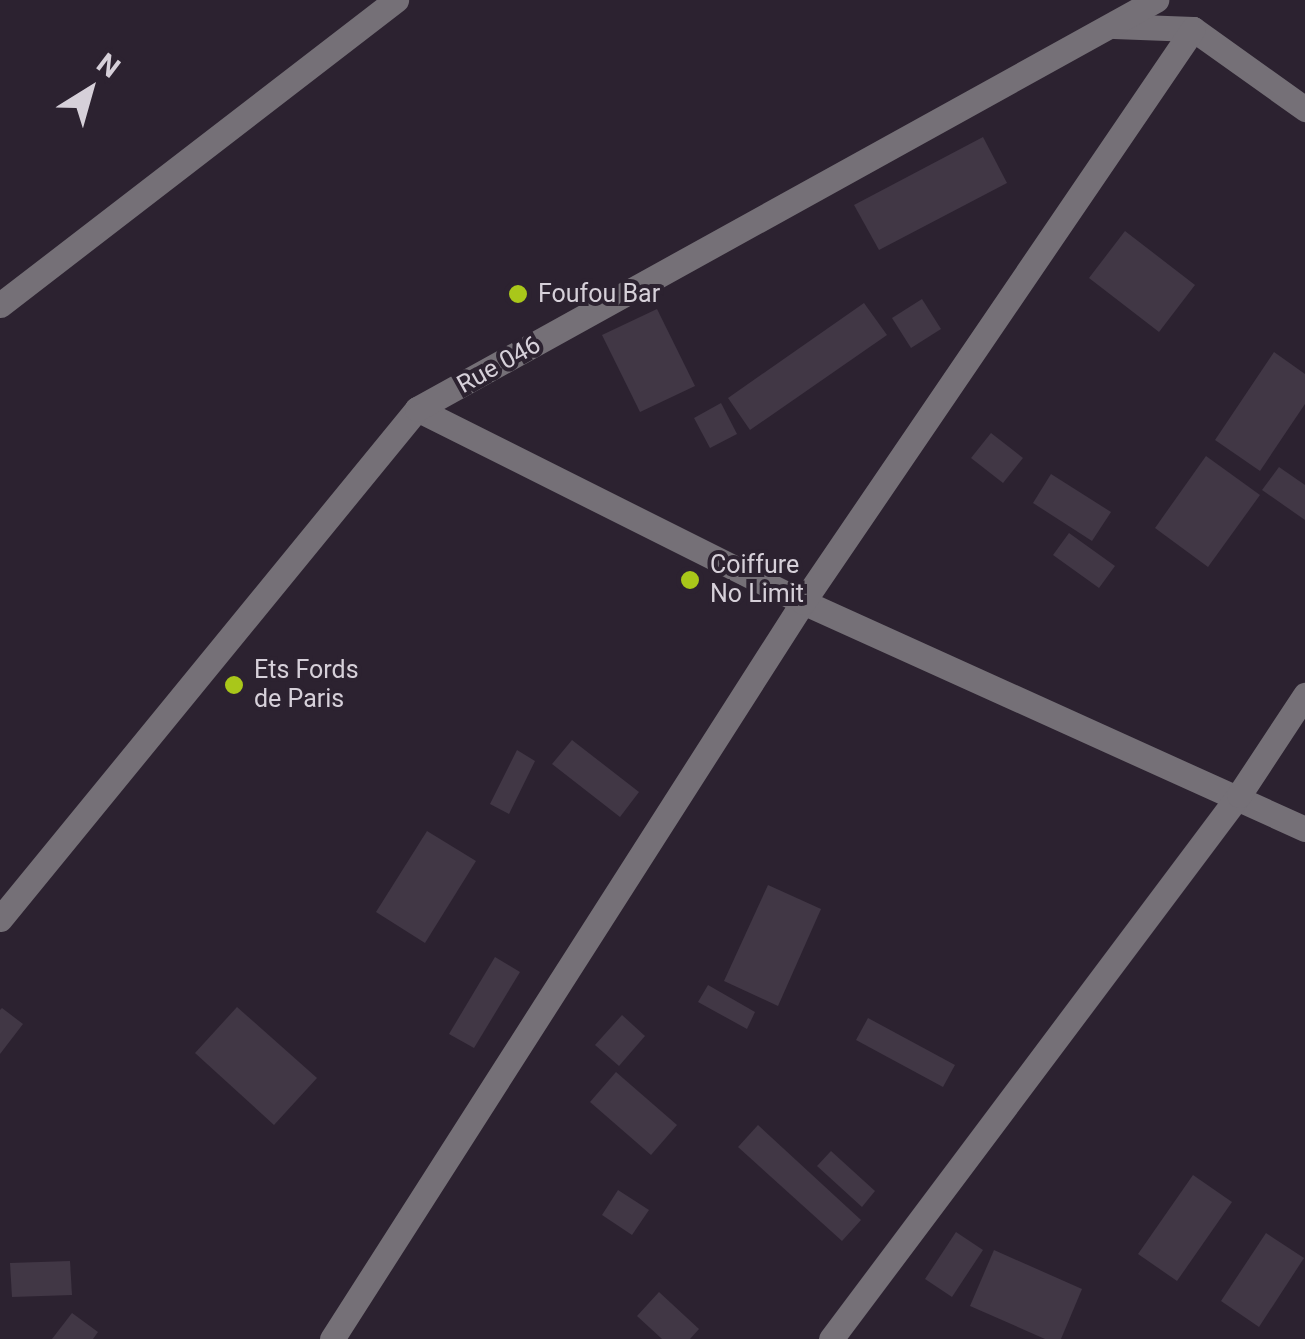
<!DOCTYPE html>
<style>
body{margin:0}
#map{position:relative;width:1305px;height:1339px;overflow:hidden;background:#2c2230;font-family:Roboto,sans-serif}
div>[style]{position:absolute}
.building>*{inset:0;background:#413745}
.minor>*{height:25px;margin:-12.5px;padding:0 12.5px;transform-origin:12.5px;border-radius:12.5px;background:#757077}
.dots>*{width:28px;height:28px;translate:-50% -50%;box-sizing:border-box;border:5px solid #2c2230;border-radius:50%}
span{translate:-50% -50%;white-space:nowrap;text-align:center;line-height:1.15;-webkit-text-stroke:8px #2c2230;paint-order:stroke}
.poi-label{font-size:25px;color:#d6d0d9}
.left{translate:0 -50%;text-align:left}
.street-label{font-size:25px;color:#d6d0d9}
.north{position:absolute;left:40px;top:40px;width:100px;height:100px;-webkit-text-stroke:8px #2c2230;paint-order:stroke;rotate:37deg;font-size:28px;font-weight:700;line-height:40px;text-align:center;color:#d6d0d9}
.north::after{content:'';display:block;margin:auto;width:35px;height:45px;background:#d6d0d9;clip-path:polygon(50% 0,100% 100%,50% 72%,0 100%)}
</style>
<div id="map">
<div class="building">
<div style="clip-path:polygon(983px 137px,1007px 183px,879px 250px,854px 205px)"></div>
<div style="clip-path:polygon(1125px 231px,1195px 285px,1159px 332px,1089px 278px)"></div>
<div style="clip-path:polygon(922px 299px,941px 329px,911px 348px,892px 318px)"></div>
<div style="clip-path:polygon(864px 303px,887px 335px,750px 430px,728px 398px)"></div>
<div style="clip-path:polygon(657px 309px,695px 386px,640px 412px,602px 335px)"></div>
<div style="clip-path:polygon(1274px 352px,1305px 374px,1305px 404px,1260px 471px,1215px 440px)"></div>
<div style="clip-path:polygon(721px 403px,737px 434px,710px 448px,694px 418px)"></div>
<div style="clip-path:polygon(991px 433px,1023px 458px,1003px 483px,971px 458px)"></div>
<div style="clip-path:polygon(1206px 456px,1260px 495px,1208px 567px,1155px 528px)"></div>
<div style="clip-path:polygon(1279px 467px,1305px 485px,1305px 520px,1262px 490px)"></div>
<div style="clip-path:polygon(1051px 474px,1111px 512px,1092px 541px,1033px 503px)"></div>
<div style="clip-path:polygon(1069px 533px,1115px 566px,1099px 588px,1053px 555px)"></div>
<div style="clip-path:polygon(572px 740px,639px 792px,620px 817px,552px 764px)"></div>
<div style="clip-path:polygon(517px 750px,535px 761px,509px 814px,490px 804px)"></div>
<div style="clip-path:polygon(427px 831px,476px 861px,425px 943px,376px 912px)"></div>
<div style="clip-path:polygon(768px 885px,821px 909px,778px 1006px,724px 981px)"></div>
<div style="clip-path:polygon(495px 957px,520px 972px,474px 1048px,449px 1034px)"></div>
<div style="clip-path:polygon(708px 985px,755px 1012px,747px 1029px,698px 1002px)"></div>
<div style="clip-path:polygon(237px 1007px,317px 1078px,274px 1125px,195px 1053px)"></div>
<div style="clip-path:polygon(2px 1008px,23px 1024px,0 1054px,0 1010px)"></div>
<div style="clip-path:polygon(622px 1015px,645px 1036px,619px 1066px,595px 1045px)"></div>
<div style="clip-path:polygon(868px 1018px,955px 1065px,943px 1087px,856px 1040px)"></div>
<div style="clip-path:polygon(616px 1072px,677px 1125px,651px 1155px,590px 1102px)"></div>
<div style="clip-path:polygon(758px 1125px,861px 1220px,842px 1241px,738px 1147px)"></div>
<div style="clip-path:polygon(831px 1151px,875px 1191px,862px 1207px,817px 1166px)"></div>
<div style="clip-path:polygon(1193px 1175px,1232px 1202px,1177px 1281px,1138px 1254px)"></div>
<div style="clip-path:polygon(618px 1190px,649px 1210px,632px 1235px,602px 1215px)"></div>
<div style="clip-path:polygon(956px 1232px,983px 1250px,952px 1297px,925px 1279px)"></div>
<div style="clip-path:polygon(1266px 1233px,1304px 1258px,1259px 1327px,1221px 1301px)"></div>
<div style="clip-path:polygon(994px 1250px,1082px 1289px,1061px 1339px,1045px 1339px,970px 1306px)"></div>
<div style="clip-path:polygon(70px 1261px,72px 1295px,12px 1297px,10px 1263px)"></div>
<div style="clip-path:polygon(659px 1292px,699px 1329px,690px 1339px,662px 1339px,637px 1316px)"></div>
<div style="clip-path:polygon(72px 1313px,98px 1332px,93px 1339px,52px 1339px)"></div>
</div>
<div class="minor">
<div style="left:1114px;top:26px;width:79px;rotate:2.2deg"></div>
<div style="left:1193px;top:29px;width:138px;rotate:35.5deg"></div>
<div style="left:0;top:305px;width:500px;rotate:-37.6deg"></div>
<div style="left:417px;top:409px;width:432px;rotate:26.6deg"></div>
<div style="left:803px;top:602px;width:551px;rotate:24.33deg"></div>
<div style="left:0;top:919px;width:659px;rotate:-50.73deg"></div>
<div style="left:417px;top:409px;width:845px;rotate:-28.96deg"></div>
<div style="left:332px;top:1339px;width:875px;rotate:-57.42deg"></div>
<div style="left:803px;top:602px;width:693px;rotate:-55.76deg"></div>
<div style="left:831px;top:1339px;width:680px;rotate:-53.13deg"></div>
<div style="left:1239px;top:795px;width:120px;rotate:-56.6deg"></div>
</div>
<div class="dots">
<div style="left:518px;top:294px;background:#a9c71a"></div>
<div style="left:690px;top:580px;background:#a9c71a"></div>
<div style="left:234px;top:685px;background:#a9c71a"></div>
</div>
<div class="poi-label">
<span class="left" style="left:538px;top:294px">Foufou Bar</span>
<span class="left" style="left:710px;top:580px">Coiffure<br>No Limit</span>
<span class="left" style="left:254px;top:685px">Ets Fords<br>de Paris</span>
</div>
<div class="street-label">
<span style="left:499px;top:365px;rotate:-29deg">Rue 046</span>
</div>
<div class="north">N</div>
</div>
